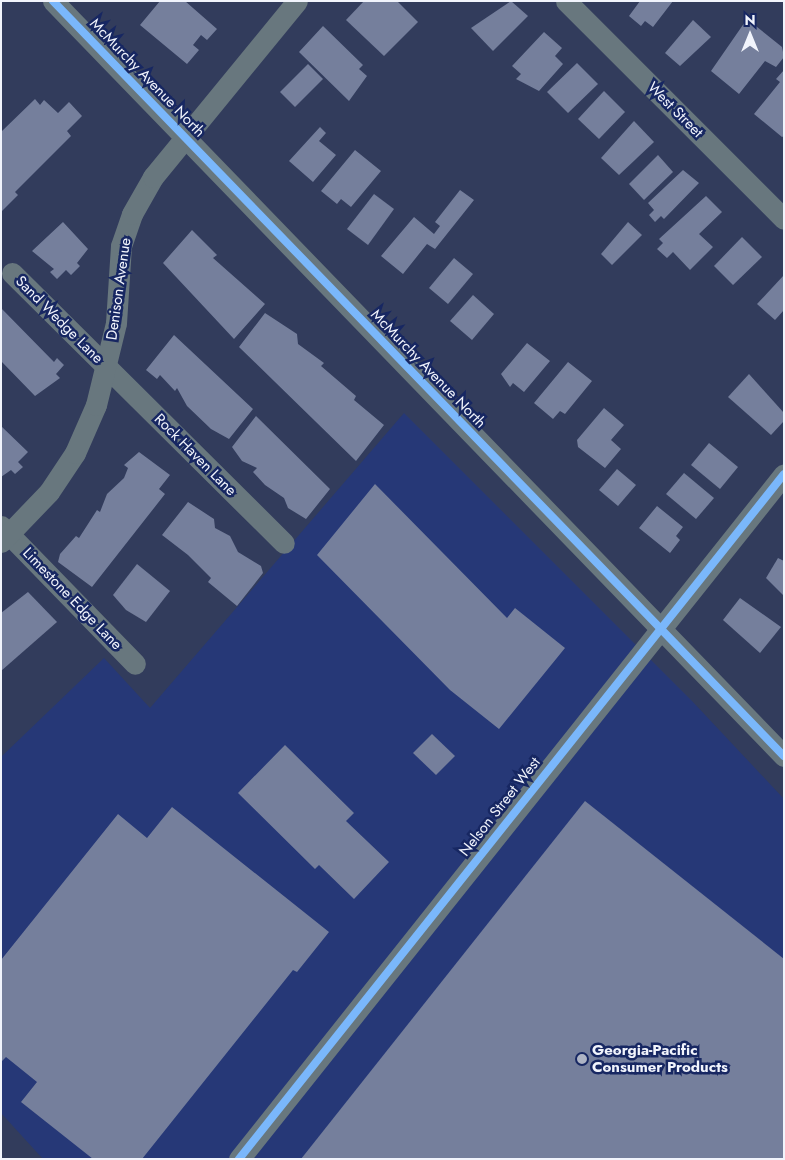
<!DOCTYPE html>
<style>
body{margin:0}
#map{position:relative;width:785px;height:1160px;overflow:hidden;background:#323c5c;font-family:Jost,sans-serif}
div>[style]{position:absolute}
.built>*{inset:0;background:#263877}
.building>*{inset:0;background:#757f9c}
.minor>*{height:21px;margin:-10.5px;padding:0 10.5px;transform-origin:10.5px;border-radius:10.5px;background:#68777e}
.cycleway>*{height:8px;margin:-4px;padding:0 4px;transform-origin:4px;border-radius:4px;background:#7ab7fb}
.dots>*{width:14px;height:14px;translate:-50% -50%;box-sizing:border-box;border:2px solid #172762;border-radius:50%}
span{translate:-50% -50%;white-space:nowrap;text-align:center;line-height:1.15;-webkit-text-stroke:5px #172762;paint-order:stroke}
.street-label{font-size:15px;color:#f1f4fc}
.poi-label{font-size:15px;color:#f1f4fc;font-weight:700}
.left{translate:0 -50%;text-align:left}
.frame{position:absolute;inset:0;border:2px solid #f1f4fc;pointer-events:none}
.north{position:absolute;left:725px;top:10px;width:50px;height:50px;-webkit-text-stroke:4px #172762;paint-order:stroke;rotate:0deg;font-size:14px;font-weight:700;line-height:20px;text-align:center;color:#f1f4fc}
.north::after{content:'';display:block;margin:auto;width:18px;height:22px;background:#f1f4fc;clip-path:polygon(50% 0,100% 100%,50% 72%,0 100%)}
</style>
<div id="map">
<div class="built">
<div style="clip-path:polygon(404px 413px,692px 701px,784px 799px,784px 1159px,43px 1159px,1px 1113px,1px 757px,104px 658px,150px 708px)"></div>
</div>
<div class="building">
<div style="clip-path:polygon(160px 1px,185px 1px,217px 29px,207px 40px,201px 35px,193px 45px,199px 50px,187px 64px,140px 25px)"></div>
<div style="clip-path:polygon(364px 1px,397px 1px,418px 22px,384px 56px,346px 20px)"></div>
<div style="clip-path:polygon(511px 1px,528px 16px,493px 51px,471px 28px)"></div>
<div style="clip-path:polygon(640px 1px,673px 1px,653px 27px,645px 21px,641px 26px,629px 16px)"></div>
<div style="clip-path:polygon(747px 19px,782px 47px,784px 57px,776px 67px,765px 61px,739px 94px,711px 71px)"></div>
<div style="clip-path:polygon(693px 20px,711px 37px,680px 66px,665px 53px)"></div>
<div style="clip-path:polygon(323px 26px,363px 65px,359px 69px,367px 76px,349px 101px,299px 52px)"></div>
<div style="clip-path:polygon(544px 32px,562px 48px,555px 56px,563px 64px,539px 91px,516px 79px,521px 74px,512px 66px)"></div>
<div style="clip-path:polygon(577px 63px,598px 84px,568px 113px,547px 92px)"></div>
<div style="clip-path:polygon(308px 64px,323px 79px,295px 107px,280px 92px)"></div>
<div style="clip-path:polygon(784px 70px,784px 136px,782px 137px,754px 114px,780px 82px,776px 79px)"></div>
<div style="clip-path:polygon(604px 91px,625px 112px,599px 139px,578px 119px)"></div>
<div style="clip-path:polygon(35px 99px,40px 105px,44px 100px,58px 113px,69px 102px,82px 116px,67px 131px,71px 136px,15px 192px,18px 195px,1px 212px,1px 132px)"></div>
<div style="clip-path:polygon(634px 121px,654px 142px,619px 175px,601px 158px)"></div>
<div style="clip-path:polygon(320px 127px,326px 133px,319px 141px,336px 155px,313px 182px,289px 161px)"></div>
<div style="clip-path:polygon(355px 150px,381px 171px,351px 207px,341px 199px,337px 204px,321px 191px)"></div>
<div style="clip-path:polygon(658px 155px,673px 172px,644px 200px,629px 184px)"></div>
<div style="clip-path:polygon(683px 170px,699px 183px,664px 219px,661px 216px,655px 222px,649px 215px,654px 210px,648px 203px)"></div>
<div style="clip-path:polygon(460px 190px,474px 200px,435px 249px,427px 244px,403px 274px,381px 256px,414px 217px,434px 234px,440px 226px,435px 222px)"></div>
<div style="clip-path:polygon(374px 194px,394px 209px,368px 245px,347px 229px)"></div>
<div style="clip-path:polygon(706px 196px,722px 212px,699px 234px,713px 247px,690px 270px,673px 252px,667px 258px,657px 249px,663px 243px,659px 239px)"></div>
<div style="clip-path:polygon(63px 222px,88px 249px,77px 263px,80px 266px,71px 275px,66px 270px,57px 279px,50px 272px,54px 269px,32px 251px)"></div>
<div style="clip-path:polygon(628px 222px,642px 235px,612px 265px,601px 254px)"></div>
<div style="clip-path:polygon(192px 230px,217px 255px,213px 258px,265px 304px,234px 339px,163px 263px)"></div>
<div style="clip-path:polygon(742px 237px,762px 257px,733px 285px,714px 266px)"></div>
<div style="clip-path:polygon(454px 258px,473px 274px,448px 304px,429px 288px)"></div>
<div style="clip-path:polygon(784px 275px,784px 310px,775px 320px,757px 304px)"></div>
<div style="clip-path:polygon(473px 295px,494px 314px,472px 340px,450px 321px)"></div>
<div style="clip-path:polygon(1px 308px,54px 362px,57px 358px,64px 365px,56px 374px,60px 378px,35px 396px,1px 361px)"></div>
<div style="clip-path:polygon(265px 313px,297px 334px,298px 344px,324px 363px,321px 366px,356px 396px,354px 400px,384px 425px,356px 461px,239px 347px)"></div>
<div style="clip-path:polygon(174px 335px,253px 409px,229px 439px,211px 429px,187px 406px,177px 388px,175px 391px,160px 375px,157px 379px,146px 370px)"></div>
<div style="clip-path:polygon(527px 343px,550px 361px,524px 392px,513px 383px,510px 387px,501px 374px)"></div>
<div style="clip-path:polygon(568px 362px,592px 381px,565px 414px,560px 411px,553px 419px,534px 403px)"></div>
<div style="clip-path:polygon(749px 374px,784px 413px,784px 421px,771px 435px,728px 397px)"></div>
<div style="clip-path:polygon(604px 408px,624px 425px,611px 440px,621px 449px,605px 468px,578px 447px,577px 440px)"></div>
<div style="clip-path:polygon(256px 416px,330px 489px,306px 519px,288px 508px,284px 498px,265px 485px,253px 472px,257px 468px,242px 461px,232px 447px)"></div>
<div style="clip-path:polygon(1px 426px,28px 452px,18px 462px,23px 467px,15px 474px,11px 470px,1px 477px)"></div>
<div style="clip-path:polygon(709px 443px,738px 467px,720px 489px,691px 465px)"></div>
<div style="clip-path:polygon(139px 452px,170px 475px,159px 489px,165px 494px,92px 587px,58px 562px,60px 554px,76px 536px,79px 538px,97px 510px,100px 512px,107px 494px,124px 478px,128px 468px,124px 465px)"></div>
<div style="clip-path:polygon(617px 469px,636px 485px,618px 506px,599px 490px)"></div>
<div style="clip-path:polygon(684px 473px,714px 498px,696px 519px,666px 494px)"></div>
<div style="clip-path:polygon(375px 484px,507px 618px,515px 608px,565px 648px,499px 729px,450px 690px,317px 555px)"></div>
<div style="clip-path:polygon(188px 502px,214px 519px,215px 528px,230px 536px,238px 552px,261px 566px,263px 573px,237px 606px,208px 582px,211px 578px,188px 555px,162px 535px)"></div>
<div style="clip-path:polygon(657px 506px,683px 527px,676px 536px,680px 540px,670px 553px,639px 528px)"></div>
<div style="clip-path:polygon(778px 558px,784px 561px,784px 596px,766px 578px)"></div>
<div style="clip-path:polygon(137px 564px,170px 591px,146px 622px,126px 610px,113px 595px)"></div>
<div style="clip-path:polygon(28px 592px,57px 622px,1px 671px,1px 613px)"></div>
<div style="clip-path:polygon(740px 598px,781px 627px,760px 653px,723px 620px)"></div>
<div style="clip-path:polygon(432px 734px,455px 756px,436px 775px,413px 753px)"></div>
<div style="clip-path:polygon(285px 745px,354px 813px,346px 821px,389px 862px,354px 899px,319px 865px,315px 869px,238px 793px)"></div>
<div style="clip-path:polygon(585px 801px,784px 959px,784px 1159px,301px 1159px)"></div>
<div style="clip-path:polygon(172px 807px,329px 932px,297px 972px,293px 970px,142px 1159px,93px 1159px,21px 1102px,37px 1082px,6px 1057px,1px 1062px,1px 960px,118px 814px,147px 838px)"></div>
</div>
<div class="minor">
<div style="left:53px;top:1px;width:1051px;rotate:45.93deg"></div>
<div style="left:566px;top:1px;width:308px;rotate:45deg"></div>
<div style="left:12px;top:273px;width:383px;rotate:44.8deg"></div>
<div style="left:1px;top:526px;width:192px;rotate:45.8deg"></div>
<div style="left:1px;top:542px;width:69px;rotate:-46.2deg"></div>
<div style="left:49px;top:492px;width:47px;rotate:-56.3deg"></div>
<div style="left:75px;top:453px;width:52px;rotate:-66.4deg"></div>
<div style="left:96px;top:405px;width:84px;rotate:-76.3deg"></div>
<div style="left:116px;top:323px;width:77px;rotate:-86.3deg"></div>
<div style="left:121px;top:246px;width:34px;rotate:-71deg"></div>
<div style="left:132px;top:214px;width:43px;rotate:-60.4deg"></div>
<div style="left:153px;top:177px;width:227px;rotate:-50.7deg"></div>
<div style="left:239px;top:1159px;width:875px;rotate:-51.49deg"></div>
</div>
<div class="cycleway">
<div style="left:53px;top:1px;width:1051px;rotate:45.93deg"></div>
<div style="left:239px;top:1159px;width:875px;rotate:-51.49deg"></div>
</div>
<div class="dots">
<div style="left:582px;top:1059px;background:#aeb4c4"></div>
</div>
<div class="street-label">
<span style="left:147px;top:78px;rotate:46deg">McMurchy Avenue North</span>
<span style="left:675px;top:110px;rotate:45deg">West Street</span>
<span style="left:119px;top:289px;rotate:-82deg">Denison Avenue</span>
<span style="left:59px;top:320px;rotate:45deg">Sand Wedge Lane</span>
<span style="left:428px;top:369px;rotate:46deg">McMurchy Avenue North</span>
<span style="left:195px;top:455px;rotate:45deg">Rock Haven Lane</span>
<span style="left:72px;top:599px;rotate:46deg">Limestone Edge Lane</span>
<span style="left:500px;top:807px;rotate:-52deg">Nelson Street West</span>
</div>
<div class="poi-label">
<span class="left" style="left:592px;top:1059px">Georgia-Pacific<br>Consumer Products</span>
</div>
<div class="frame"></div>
<div class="north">N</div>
</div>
